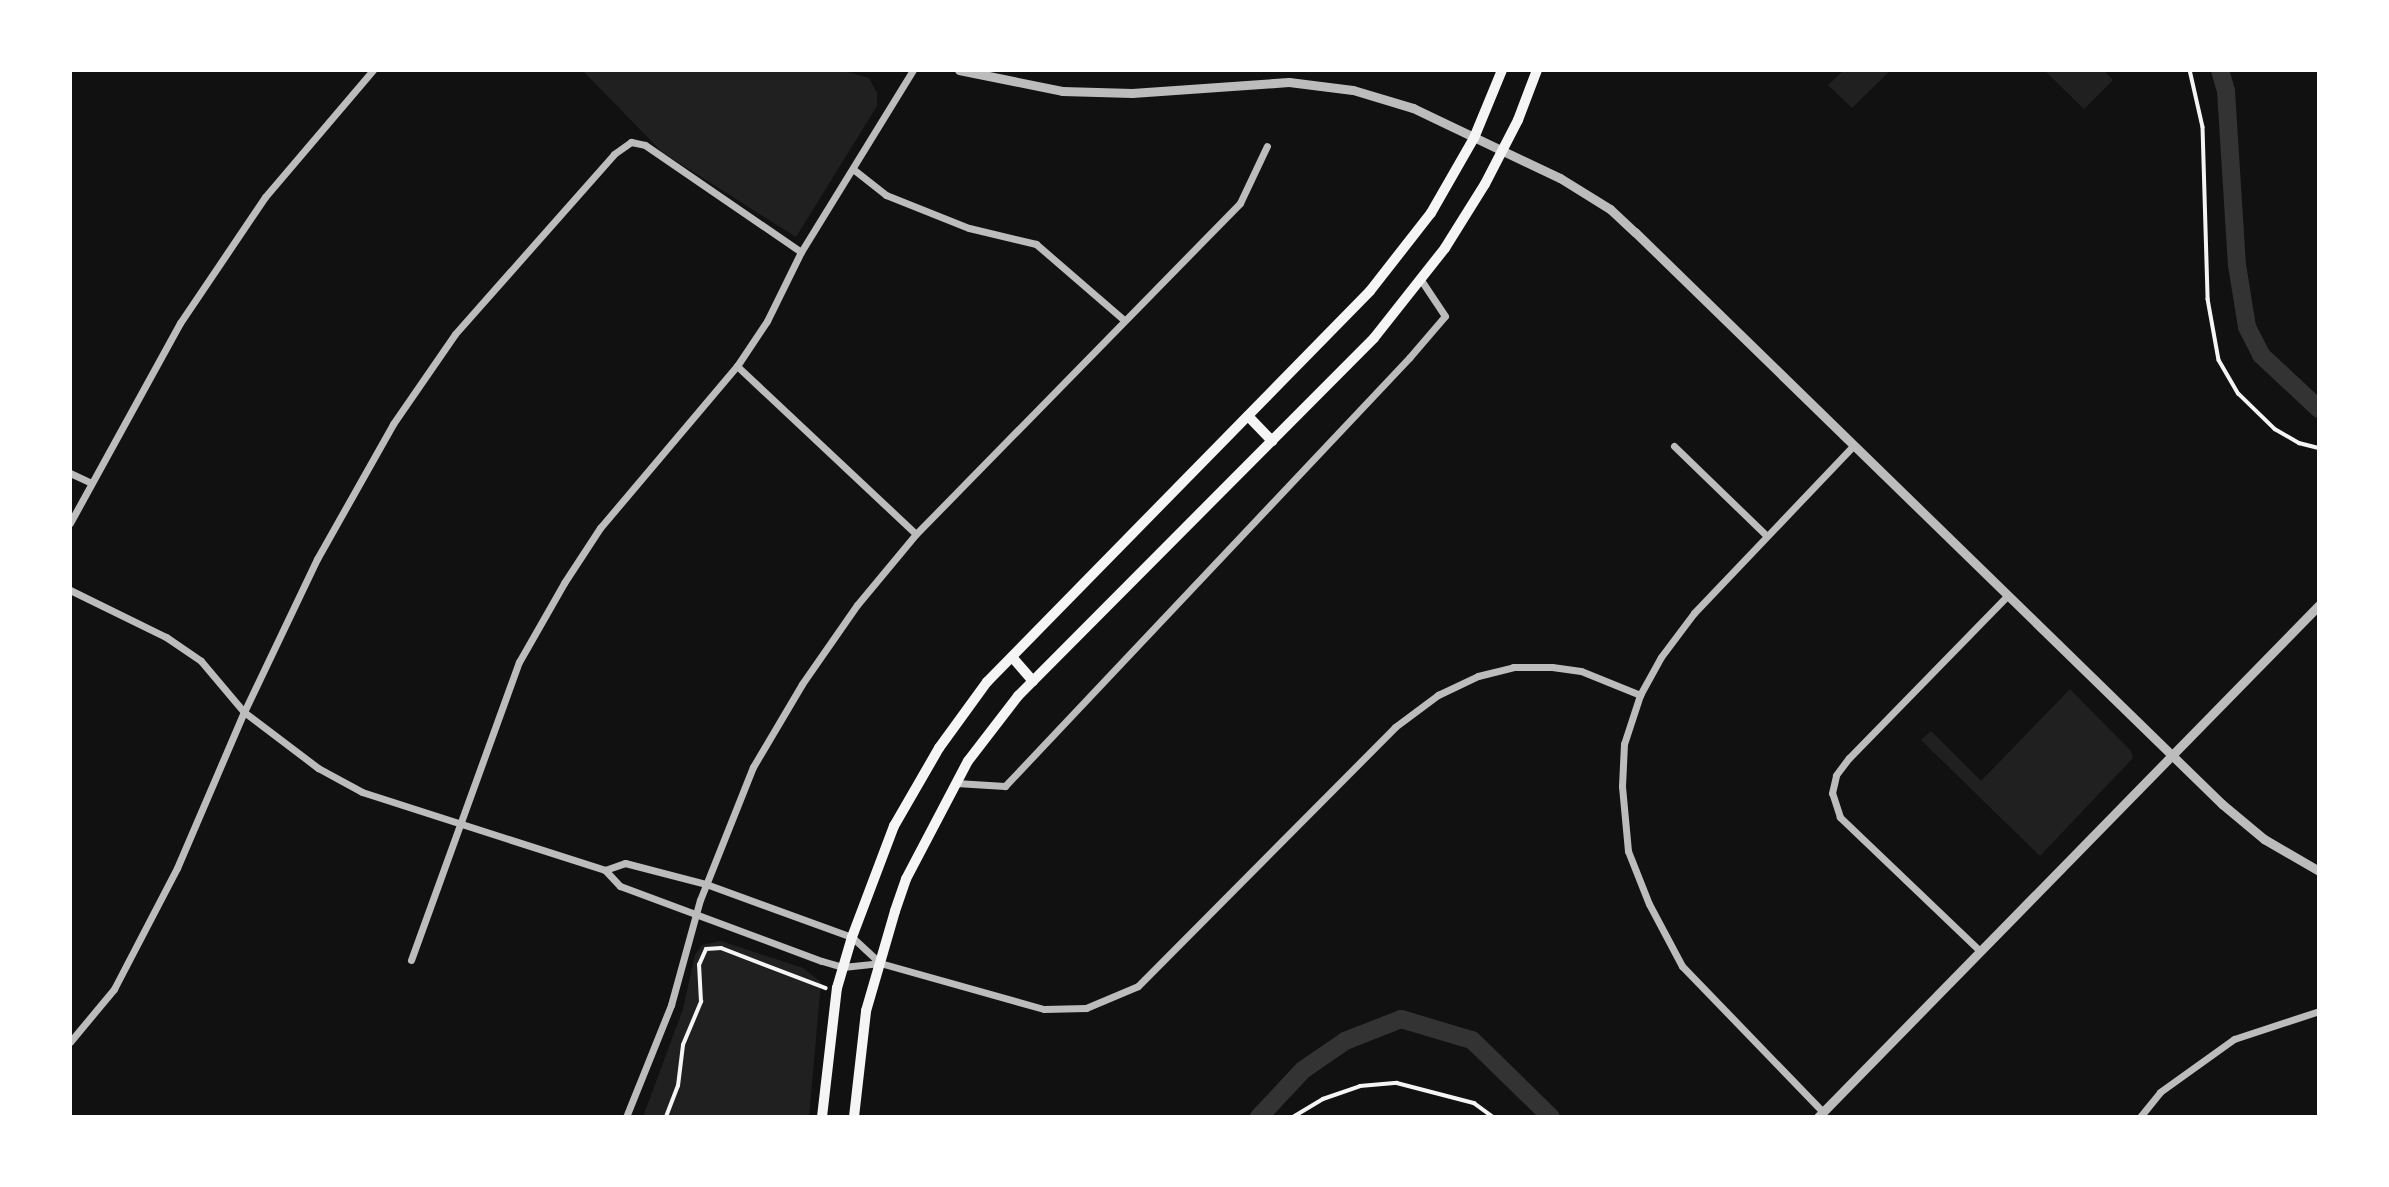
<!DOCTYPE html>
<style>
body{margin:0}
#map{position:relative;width:2389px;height:1187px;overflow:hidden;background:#111;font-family:Cabin,sans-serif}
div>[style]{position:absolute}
.green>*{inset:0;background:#202020}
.canal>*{height:18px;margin:-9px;padding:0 9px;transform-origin:9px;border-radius:9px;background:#333}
.path>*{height:3.5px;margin:-1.75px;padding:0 1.75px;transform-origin:1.75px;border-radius:1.75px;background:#f5f5f5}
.minor>*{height:7px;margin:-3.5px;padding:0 3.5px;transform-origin:3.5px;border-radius:3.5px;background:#bcbcbc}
.tertiary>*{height:9px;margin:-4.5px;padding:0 4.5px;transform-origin:4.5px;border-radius:4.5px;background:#bcbcbc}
.secondary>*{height:10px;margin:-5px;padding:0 5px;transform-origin:5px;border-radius:5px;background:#f5f5f5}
span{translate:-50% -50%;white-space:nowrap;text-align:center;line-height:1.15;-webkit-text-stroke:5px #fff;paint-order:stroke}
.frame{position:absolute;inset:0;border:72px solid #fff;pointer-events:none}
</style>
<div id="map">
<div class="green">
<div style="clip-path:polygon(582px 70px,840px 70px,869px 78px,877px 93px,877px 106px,796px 237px,662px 152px)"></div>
<div style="clip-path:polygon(1844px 70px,1889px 70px,1890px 71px,1852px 108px,1828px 85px)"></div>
<div style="clip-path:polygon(2044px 70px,2103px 70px,2113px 80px,2084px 109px)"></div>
<div style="clip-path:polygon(2070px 689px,2131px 751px,2133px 758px,2040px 856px,1921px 740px,1931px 731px,1981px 781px)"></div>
<div style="clip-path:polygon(721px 941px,803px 968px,821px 982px,809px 1117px,643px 1117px,683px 1009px,695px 955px,702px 945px)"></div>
</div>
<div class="canal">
<div style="left:2220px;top:70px;width:22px;rotate:74deg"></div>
<div style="left:2226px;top:91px;width:174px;rotate:86.4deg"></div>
<div style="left:2237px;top:265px;width:63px;rotate:80.8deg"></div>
<div style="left:2247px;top:327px;width:31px;rotate:63deg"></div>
<div style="left:2261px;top:355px;width:79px;rotate:43deg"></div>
<div style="left:1259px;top:1117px;width:64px;rotate:-46.9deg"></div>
<div style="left:1303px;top:1070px;width:51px;rotate:-34.6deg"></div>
<div style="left:1345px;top:1041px;width:60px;rotate:-21.4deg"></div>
<div style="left:1401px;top:1019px;width:74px;rotate:16.5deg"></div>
<div style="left:1472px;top:1040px;width:110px;rotate:44.3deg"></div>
</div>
<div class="path">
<div style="left:2190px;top:70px;width:58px;rotate:77.2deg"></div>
<div style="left:2203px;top:127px;width:172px;rotate:88.3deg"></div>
<div style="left:2208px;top:299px;width:62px;rotate:79.8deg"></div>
<div style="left:2219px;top:360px;width:39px;rotate:60deg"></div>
<div style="left:2239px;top:394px;width:50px;rotate:44.2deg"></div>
<div style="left:2275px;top:429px;width:28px;rotate:30deg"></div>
<div style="left:2299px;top:443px;width:21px;rotate:14deg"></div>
<div style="left:666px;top:1117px;width:33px;rotate:-69deg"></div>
<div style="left:678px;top:1086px;width:41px;rotate:-83deg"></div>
<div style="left:683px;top:1045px;width:47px;rotate:-67.3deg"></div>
<div style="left:701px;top:1002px;width:37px;rotate:-93deg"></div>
<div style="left:699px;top:965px;width:17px;rotate:-66deg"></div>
<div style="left:706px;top:949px;width:15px;rotate:-4deg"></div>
<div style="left:721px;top:948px;width:112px;rotate:20.9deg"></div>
<div style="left:1293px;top:1117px;width:35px;rotate:-31deg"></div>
<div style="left:1323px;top:1099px;width:39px;rotate:-19deg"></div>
<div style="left:1360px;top:1086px;width:37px;rotate:-5deg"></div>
<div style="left:1397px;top:1083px;width:80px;rotate:14.6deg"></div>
<div style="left:1474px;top:1103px;width:24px;rotate:36deg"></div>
</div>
<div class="minor">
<div style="left:853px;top:169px;width:42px;rotate:38.2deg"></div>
<div style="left:886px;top:195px;width:89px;rotate:21.7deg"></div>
<div style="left:969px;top:228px;width:69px;rotate:13.4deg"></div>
<div style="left:1036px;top:244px;width:116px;rotate:40.8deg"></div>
<div style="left:737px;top:366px;width:245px;rotate:43.2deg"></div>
<div style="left:1674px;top:446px;width:129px;rotate:44.1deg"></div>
<div style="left:70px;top:473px;width:21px;rotate:25deg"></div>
<div style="left:70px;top:523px;width:228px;rotate:-61.2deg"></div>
<div style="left:180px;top:323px;width:152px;rotate:-56deg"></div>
<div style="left:265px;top:197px;width:167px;rotate:-49.6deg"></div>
<div style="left:70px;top:590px;width:107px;rotate:26.1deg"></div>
<div style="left:166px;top:637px;width:42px;rotate:34.4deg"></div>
<div style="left:201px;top:661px;width:67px;rotate:49.9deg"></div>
<div style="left:244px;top:712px;width:93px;rotate:37.1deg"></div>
<div style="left:318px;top:768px;width:50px;rotate:28.6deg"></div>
<div style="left:362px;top:792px;width:255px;rotate:17.8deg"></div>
<div style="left:605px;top:870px;width:22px;rotate:47deg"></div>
<div style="left:620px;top:886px;width:215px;rotate:20.4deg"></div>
<div style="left:822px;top:961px;width:22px;rotate:16deg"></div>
<div style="left:843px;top:967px;width:37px;rotate:-6deg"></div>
<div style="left:880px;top:963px;width:170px;rotate:15.7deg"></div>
<div style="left:1044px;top:1009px;width:42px;rotate:-1.4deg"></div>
<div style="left:1086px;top:1008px;width:56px;rotate:-22.9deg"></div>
<div style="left:1138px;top:986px;width:365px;rotate:-45.2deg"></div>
<div style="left:1395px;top:727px;width:54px;rotate:-36.7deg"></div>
<div style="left:1438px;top:695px;width:44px;rotate:-25.4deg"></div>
<div style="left:1478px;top:676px;width:36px;rotate:-14deg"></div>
<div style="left:1513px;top:667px;width:39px"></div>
<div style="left:1552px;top:667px;width:29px;rotate:8deg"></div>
<div style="left:1581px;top:671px;width:64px;rotate:22.1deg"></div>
<div style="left:956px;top:783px;width:49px;rotate:3.5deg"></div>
<div style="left:1005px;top:786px;width:589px;rotate:-46.65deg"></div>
<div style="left:1409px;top:358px;width:55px;rotate:-49.4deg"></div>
<div style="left:1445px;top:316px;width:43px;rotate:-123.7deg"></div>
<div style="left:605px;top:870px;width:21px;rotate:-19deg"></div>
<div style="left:625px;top:863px;width:84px;rotate:14.5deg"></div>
<div style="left:706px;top:884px;width:155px;rotate:20deg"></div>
<div style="left:852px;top:937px;width:38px;rotate:43deg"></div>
<div style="left:1980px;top:951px;width:194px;rotate:-136.3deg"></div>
<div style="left:1840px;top:817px;width:25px;rotate:-108deg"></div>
<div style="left:1832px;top:793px;width:18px;rotate:-77deg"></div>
<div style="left:1836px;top:775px;width:21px;rotate:-53deg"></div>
<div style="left:1849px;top:758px;width:226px;rotate:-45.7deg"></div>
<div style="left:411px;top:960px;width:317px;rotate:-70.1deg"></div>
<div style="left:519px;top:662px;width:91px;rotate:-60.3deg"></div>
<div style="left:564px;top:583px;width:66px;rotate:-56.8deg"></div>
<div style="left:600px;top:528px;width:212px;rotate:-49.8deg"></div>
<div style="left:737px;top:366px;width:54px;rotate:-56.3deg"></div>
<div style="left:767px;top:321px;width:77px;rotate:-63.8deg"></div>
<div style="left:801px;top:252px;width:214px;rotate:-58.4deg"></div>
<div style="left:70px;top:1042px;width:69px;rotate:-50.3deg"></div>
<div style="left:114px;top:989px;width:136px;rotate:-62.5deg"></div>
<div style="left:177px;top:868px;width:170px;rotate:-66.8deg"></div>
<div style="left:244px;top:712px;width:170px;rotate:-64.5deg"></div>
<div style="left:317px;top:559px;width:155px;rotate:-60.6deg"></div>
<div style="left:393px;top:424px;width:109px;rotate:-55.4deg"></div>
<div style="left:455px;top:334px;width:240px;rotate:-48.5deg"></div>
<div style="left:614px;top:154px;width:21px;rotate:-35deg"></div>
<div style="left:631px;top:142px;width:14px;rotate:12deg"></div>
<div style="left:645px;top:145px;width:189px;rotate:34.4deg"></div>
<div style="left:1823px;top:1112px;width:203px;rotate:-134deg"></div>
<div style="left:1682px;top:966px;width:70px;rotate:-118deg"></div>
<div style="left:1649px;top:904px;width:57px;rotate:-111.6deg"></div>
<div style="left:1628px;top:851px;width:65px;rotate:-95.3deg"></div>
<div style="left:1622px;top:786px;width:42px;rotate:-87.3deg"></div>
<div style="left:1624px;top:744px;width:52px;rotate:-71.9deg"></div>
<div style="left:1640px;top:695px;width:43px;rotate:-61.1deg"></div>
<div style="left:1661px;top:657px;width:55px;rotate:-53.1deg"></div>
<div style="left:1694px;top:613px;width:232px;rotate:-46.4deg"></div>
<div style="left:626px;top:1117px;width:121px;rotate:-68.1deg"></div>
<div style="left:671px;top:1005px;width:109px;rotate:-74.6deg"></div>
<div style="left:700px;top:900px;width:143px;rotate:-68.3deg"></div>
<div style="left:753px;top:767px;width:96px;rotate:-59.4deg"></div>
<div style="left:802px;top:684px;width:96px;rotate:-55.2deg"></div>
<div style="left:857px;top:605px;width:92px;rotate:-50.3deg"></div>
<div style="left:916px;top:534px;width:463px;rotate:-45.6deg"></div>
<div style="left:1240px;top:203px;width:63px;rotate:-64.7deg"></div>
<div style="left:2140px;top:1117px;width:32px;rotate:-51deg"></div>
<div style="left:2160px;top:1092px;width:91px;rotate:-35.6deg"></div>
<div style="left:2234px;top:1039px;width:89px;rotate:-18.2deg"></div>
</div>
<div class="tertiary">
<div style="left:959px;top:70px;width:105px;rotate:11.5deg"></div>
<div style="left:1062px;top:91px;width:70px;rotate:1.6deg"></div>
<div style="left:1132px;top:93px;width:157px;rotate:-4deg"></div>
<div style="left:1289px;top:82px;width:64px;rotate:7.1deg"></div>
<div style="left:1353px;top:90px;width:63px;rotate:16.7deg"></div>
<div style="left:1413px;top:108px;width:163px;rotate:25.5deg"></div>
<div style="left:1560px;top:178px;width:59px;rotate:31.8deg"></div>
<div style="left:1610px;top:209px;width:34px;rotate:43deg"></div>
<div style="left:1635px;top:232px;width:820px;rotate:44.26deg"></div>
<div style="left:2222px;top:804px;width:55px;rotate:39.8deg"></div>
<div style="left:2264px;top:839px;width:64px;rotate:30.2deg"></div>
<div style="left:1818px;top:1117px;width:716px;rotate:-45.62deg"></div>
</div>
<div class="secondary">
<div style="left:1248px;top:416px;width:35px;rotate:46deg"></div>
<div style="left:1012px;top:657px;width:32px;rotate:49deg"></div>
<div style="left:822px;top:1117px;width:130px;rotate:-83.4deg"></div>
<div style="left:837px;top:988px;width:53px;rotate:-73.6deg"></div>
<div style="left:852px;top:937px;width:119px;rotate:-69.3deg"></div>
<div style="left:894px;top:826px;width:90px;rotate:-60deg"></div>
<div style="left:939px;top:748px;width:82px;rotate:-54deg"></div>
<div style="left:987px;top:682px;width:547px;rotate:-45.59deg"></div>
<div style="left:1370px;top:291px;width:99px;rotate:-52deg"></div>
<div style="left:1431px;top:213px;width:86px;rotate:-60.2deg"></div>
<div style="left:1474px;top:138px;width:74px;rotate:-67.6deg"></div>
<div style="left:854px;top:1117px;width:107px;rotate:-83.5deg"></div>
<div style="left:866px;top:1011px;width:104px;rotate:-73.8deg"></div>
<div style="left:895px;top:911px;width:34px;rotate:-71deg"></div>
<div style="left:906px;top:879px;width:133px;rotate:-62.3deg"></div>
<div style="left:968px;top:761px;width:82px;rotate:-52.4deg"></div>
<div style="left:1018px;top:696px;width:505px;rotate:-45.16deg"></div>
<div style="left:1374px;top:338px;width:115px;rotate:-51.7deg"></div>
<div style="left:1445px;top:248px;width:75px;rotate:-58deg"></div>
<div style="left:1485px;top:184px;width:72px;rotate:-62.7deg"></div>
<div style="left:1518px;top:120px;width:53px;rotate:-69.2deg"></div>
</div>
<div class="frame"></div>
</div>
